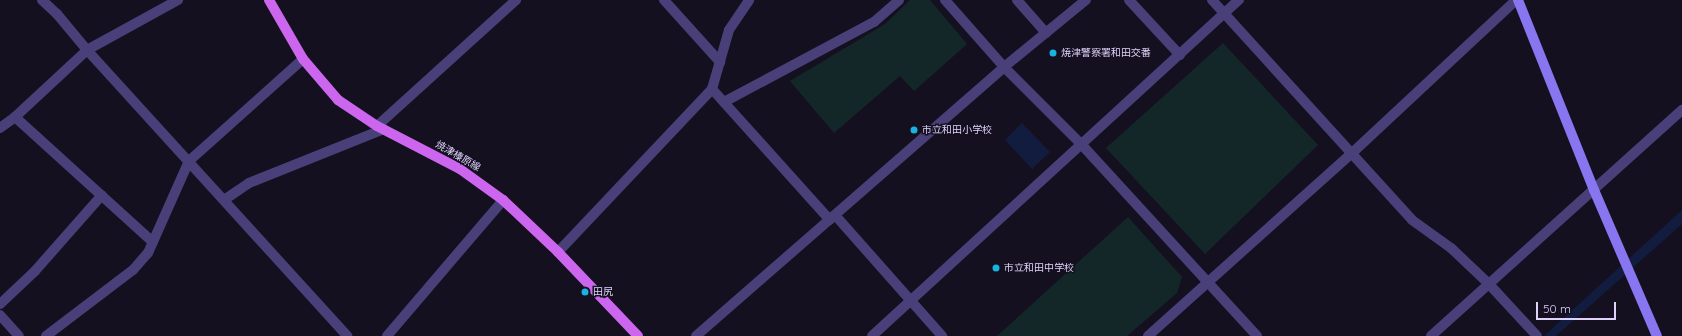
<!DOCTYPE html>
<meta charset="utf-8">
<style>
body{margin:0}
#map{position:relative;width:1682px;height:336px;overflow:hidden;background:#151020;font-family:Quicksand,"Noto Sans JP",sans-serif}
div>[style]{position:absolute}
.green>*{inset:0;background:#132729}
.water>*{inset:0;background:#111c3e}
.street>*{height:10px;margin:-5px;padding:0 5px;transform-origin:5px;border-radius:5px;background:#49407a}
.secondary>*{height:10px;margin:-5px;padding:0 5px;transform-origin:5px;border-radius:5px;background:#8875f0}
.primary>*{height:10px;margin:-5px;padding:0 5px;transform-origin:5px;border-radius:5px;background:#cd66ee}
.dots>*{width:11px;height:11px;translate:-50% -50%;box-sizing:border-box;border:2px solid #151020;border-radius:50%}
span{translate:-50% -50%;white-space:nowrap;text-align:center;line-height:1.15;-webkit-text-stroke:3px #151020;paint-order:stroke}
.poi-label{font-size:10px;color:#ddd3fa}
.left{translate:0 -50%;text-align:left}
.street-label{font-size:10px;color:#ddd3fa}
.scale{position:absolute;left:1536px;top:302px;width:80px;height:18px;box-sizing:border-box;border:2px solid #ddd3fa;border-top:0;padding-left:5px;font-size:12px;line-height:14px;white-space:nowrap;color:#ddd3fa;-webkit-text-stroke:3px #151020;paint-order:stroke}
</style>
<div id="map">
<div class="green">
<div style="clip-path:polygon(910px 0,930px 0,967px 44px,914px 91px,900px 76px,834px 133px,790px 81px,885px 24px)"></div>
<div style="clip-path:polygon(1223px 43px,1318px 145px,1205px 254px,1106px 148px)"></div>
<div style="clip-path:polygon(1128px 217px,1182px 277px,1177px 293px,1127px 336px,997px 336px)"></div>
</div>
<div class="water">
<div style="clip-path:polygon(1022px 123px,1050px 152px,1032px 169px,1005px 140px)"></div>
<div style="clip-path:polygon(1682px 210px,1682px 224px,1654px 249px,1556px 336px,1544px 336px)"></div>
</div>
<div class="street">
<div style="left:42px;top:0;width:21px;rotate:43deg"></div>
<div style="left:57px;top:14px;width:47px;rotate:50.2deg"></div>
<div style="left:87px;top:50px;width:387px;rotate:47.7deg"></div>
<div style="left:664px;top:0;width:84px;rotate:47.9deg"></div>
<div style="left:945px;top:0;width:89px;rotate:48.6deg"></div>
<div style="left:1004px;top:67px;width:110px;rotate:45deg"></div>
<div style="left:1082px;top:145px;width:259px;rotate:47.5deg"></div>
<div style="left:1017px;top:0;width:44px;rotate:48.7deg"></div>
<div style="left:1129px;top:0;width:75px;rotate:47.2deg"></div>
<div style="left:1212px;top:0;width:297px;rotate:47.7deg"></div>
<div style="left:1412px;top:220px;width:48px;rotate:35.7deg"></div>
<div style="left:1451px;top:248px;width:51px;rotate:43.4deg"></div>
<div style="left:1488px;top:283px;width:72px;rotate:47.2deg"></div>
<div style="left:712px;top:89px;width:176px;rotate:48deg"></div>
<div style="left:724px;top:102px;width:170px;rotate:-28.1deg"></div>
<div style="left:874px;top:22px;width:33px;rotate:-41deg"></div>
<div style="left:15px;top:117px;width:186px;rotate:42.2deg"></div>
<div style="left:377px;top:126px;width:188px;rotate:-42.2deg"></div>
<div style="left:0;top:128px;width:19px;rotate:-36deg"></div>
<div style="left:15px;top:117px;width:98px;rotate:-42.9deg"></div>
<div style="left:87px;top:50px;width:104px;rotate:-28.8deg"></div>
<div style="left:224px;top:200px;width:30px;rotate:-34deg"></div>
<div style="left:249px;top:183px;width:145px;rotate:-21.8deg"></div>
<div style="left:835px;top:215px;width:162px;rotate:48.5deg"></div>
<div style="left:558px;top:252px;width:224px;rotate:-46.6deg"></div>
<div style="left:712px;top:89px;width:61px;rotate:-73.9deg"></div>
<div style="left:729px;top:30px;width:36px;rotate:-56deg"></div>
<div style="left:0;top:304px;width:48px;rotate:-43.3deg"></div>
<div style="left:35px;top:271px;width:101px;rotate:-48.6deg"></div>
<div style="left:0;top:315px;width:28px;rotate:48deg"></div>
<div style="left:46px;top:336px;width:109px;rotate:-37.2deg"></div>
<div style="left:133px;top:270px;width:23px;rotate:-49deg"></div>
<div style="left:148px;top:253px;width:101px;rotate:-66deg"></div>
<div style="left:189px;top:161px;width:153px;rotate:-41.8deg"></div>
<div style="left:387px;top:336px;width:179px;rotate:-49.5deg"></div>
<div style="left:696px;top:336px;width:409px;rotate:-41.1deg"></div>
<div style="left:1004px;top:67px;width:106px;rotate:-39.3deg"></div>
<div style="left:872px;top:336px;width:498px;rotate:-42.5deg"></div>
<div style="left:1148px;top:336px;width:273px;rotate:-41.9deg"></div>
<div style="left:1351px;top:154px;width:226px;rotate:-43deg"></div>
<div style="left:1431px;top:336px;width:338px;rotate:-42deg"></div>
</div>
<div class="secondary">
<div style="left:1518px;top:0;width:205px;rotate:68.2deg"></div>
<div style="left:1594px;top:190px;width:159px;rotate:66.7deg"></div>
</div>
<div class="primary">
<div style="left:269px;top:0;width:68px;rotate:60deg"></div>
<div style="left:303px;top:59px;width:54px;rotate:49.5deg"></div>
<div style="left:338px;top:100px;width:47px;rotate:33.7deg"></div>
<div style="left:377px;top:126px;width:93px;rotate:27.4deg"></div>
<div style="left:460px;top:169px;width:53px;rotate:35.8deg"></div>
<div style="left:503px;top:200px;width:76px;rotate:43.4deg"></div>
<div style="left:558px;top:252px;width:116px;rotate:46.4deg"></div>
</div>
<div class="dots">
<div style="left:1053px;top:53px;background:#19b3e1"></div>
<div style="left:914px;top:130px;background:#19b3e1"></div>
<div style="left:996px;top:268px;background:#19b3e1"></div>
<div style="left:585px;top:292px;background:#19b3e1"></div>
</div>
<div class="poi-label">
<span class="left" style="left:1061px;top:53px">焼津警察署和田交番</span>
<span class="left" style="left:922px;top:130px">市立和田小学校</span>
<span class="left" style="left:1004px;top:268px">市立和田中学校</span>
<span class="left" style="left:593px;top:292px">田尻</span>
</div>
<div class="street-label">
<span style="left:458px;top:156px;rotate:30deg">焼津榛原線</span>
</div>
<div class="scale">50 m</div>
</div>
